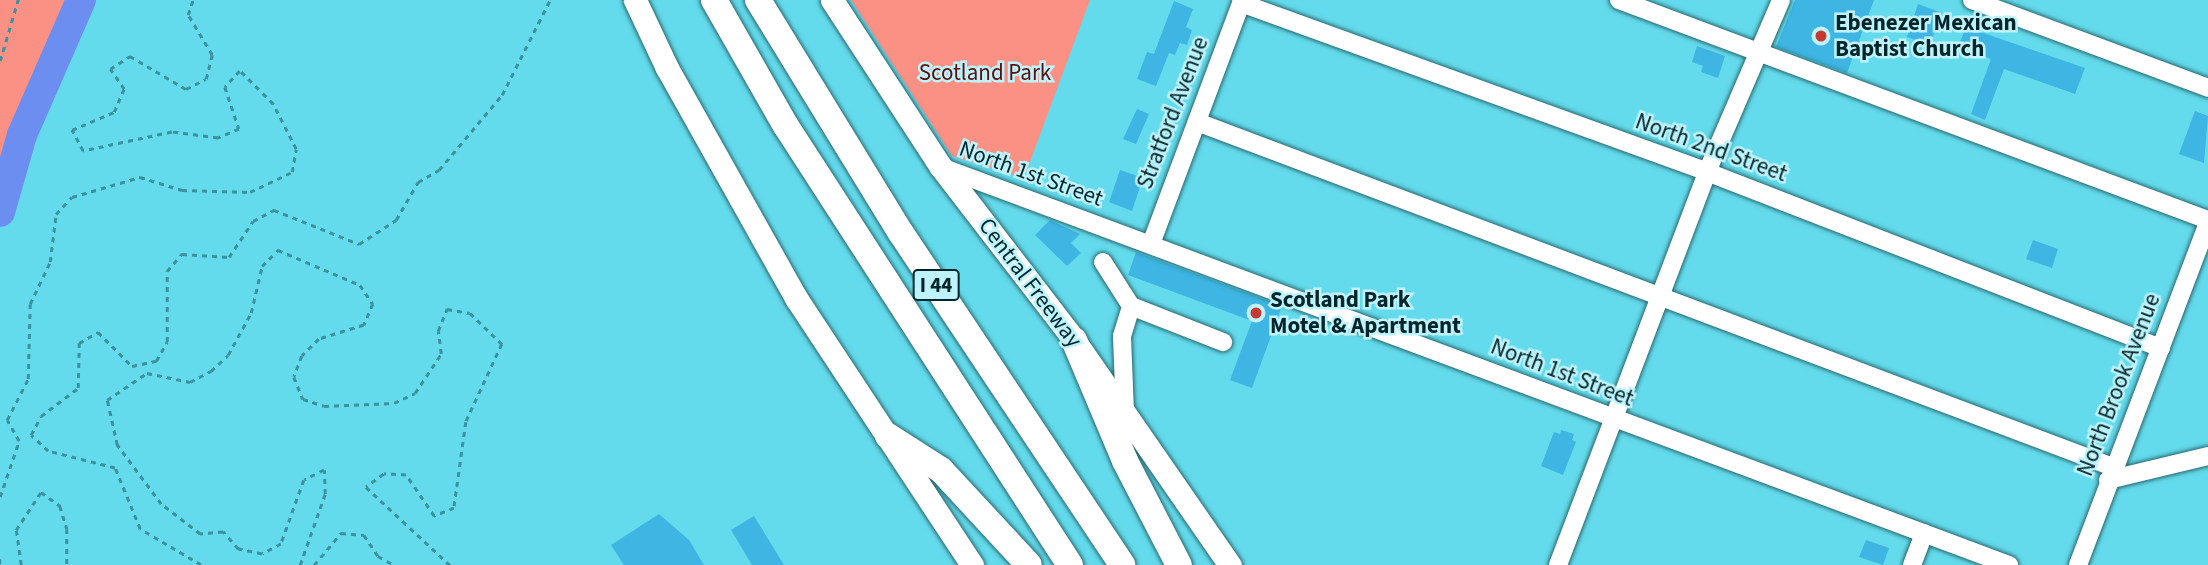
<!DOCTYPE html>
<style>
body{margin:0}
#map{position:relative;width:2208px;height:565px;overflow:hidden;background:#64dbec;font-family:"Source Sans 3",sans-serif}
div>[style]{position:absolute}
.green>*{inset:0;background:#fb9184}
.river>*{height:30px;margin:-15px;padding:0 15px;transform-origin:15px;border-radius:15px;background:#6c8ef1}
.building>*{inset:0;background:#3eb5e2}
.path>*{height:2.5px;margin-top:-1.25px;transform-origin:0;background:repeating-linear-gradient(90deg,#3b919d 0 5px,transparent 0 10px)}
.roads{filter:drop-shadow(0 0 2px #286870) drop-shadow(0 0 2px #286870)}
.minor>*{height:18px;margin:-9px;padding:0 9px;transform-origin:9px;border-radius:9px;background:#fff}
.major>*{height:23px;margin:-11.5px;padding:0 11.5px;transform-origin:11.5px;border-radius:11.5px;background:#fff}
.highway>*{height:26px;margin:-13px;padding:0 13px;transform-origin:13px;border-radius:13px;background:#fff}
.dots>*{width:19px;height:19px;translate:-50% -50%;box-sizing:border-box;border:4px solid #bef3fb;border-radius:50%}
span{translate:-50% -50%;white-space:nowrap;text-align:center;line-height:1.15;-webkit-text-stroke:5px #bef3fb;paint-order:stroke}
.shield-label span{padding:2px 5px;background:#bef3fb;border:2px solid;border-radius:5px;-webkit-text-stroke-width:0}
.shield-label{font-size:21px;color:#00262b;font-weight:700}
.poi-label{font-size:23px;color:#00262b;font-weight:700}
.left{translate:0 -50%;text-align:left}
.park-label{font-size:23px;color:#5c0f0c}
.street-label{font-size:23px;color:#00262b}
</style>
<div id="map">
<div class="green">
<div style="clip-path:polygon(0 0,81px 0,22px 135px,0 212px)"></div>
<div style="clip-path:polygon(851px 0,1090px 0,1024px 178px,952px 156px)"></div>
</div>
<div class="river">
<div style="left:0;top:212px;width:80px;rotate:-74.1deg"></div>
<div style="left:22px;top:135px;width:147px;rotate:-66.4deg"></div>
</div>
<div class="building">
<div style="clip-path:polygon(1795px 0,1874px 0,1847px 73px,1776px 47px)"></div>
<div style="clip-path:polygon(1174px 1px,1193px 9px,1186px 27px,1192px 30px,1187px 45px,1180px 43px,1175px 55px,1169px 53px,1156px 86px,1137px 79px,1147px 52px,1154px 54px)"></div>
<div style="clip-path:polygon(1918px 4px,1942px 13px,1930px 45px,1907px 37px)"></div>
<div style="clip-path:polygon(1966px 27px,2085px 68px,2075px 94px,2004px 69px,1985px 120px,1971px 114px,1991px 59px,1958px 47px)"></div>
<div style="clip-path:polygon(1697px 46px,1725px 56px,1718px 78px,1701px 72px,1703px 66px,1692px 62px)"></div>
<div style="clip-path:polygon(1137px 109px,1149px 114px,1136px 144px,1123px 139px)"></div>
<div style="clip-path:polygon(2195px 111px,2208px 116px,2204px 163px,2179px 154px)"></div>
<div style="clip-path:polygon(1120px 170px,1143px 178px,1132px 211px,1109px 202px)"></div>
<div style="clip-path:polygon(1050px 220px,1080px 234px,1071px 243px,1081px 253px,1067px 266px,1035px 235px)"></div>
<div style="clip-path:polygon(2033px 240px,2058px 249px,2052px 268px,2026px 259px)"></div>
<div style="clip-path:polygon(1136px 252px,1282px 306px,1252px 388px,1230px 380px,1252px 321px,1128px 275px)"></div>
<div style="clip-path:polygon(1561px 430px,1574px 434px,1572px 440px,1576px 442px,1563px 475px,1541px 466px,1554px 432px,1560px 434px)"></div>
<div style="clip-path:polygon(659px 514px,689px 540px,704px 565px,624px 565px,611px 545px)"></div>
<div style="clip-path:polygon(754px 516px,784px 565px,752px 565px,731px 530px)"></div>
<div style="clip-path:polygon(1866px 540px,1889px 548px,1883px 565px,1859px 557px)"></div>
</div>
<div class="path">
<div style="left:0;top:61px;width:64px;rotate:-73.6deg"></div>
<div style="left:0;top:497px;width:59px;rotate:-71.3deg"></div>
<div style="left:19px;top:441px;width:24px;rotate:-120deg"></div>
<div style="left:7px;top:420px;width:46px;rotate:-62.9deg"></div>
<div style="left:28px;top:379px;width:75px;rotate:-88.5deg"></div>
<div style="left:30px;top:304px;width:47px;rotate:-64.5deg"></div>
<div style="left:50px;top:262px;width:48px;rotate:-82.9deg"></div>
<div style="left:56px;top:214px;width:23px;rotate:-47deg"></div>
<div style="left:72px;top:197px;width:71px;rotate:-16.4deg"></div>
<div style="left:140px;top:177px;width:44px;rotate:17.2deg"></div>
<div style="left:182px;top:190px;width:68px;rotate:1.7deg"></div>
<div style="left:250px;top:192px;width:47px;rotate:-25.5deg"></div>
<div style="left:292px;top:172px;width:23px;rotate:-80deg"></div>
<div style="left:296px;top:149px;width:51px;rotate:-117.1deg"></div>
<div style="left:273px;top:104px;width:47px;rotate:-135deg"></div>
<div style="left:240px;top:71px;width:22px;rotate:133deg"></div>
<div style="left:225px;top:87px;width:44px;rotate:71.6deg"></div>
<div style="left:239px;top:129px;width:23px;rotate:157deg"></div>
<div style="left:218px;top:138px;width:46px;rotate:-172.6deg"></div>
<div style="left:172px;top:132px;width:91px;rotate:167.9deg"></div>
<div style="left:83px;top:151px;width:24px;rotate:-118deg"></div>
<div style="left:72px;top:130px;width:46px;rotate:-23.2deg"></div>
<div style="left:114px;top:112px;width:25px;rotate:-67deg"></div>
<div style="left:124px;top:89px;width:24px;rotate:-125deg"></div>
<div style="left:110px;top:69px;width:24px;rotate:-33deg"></div>
<div style="left:130px;top:56px;width:65px;rotate:30.5deg"></div>
<div style="left:186px;top:89px;width:22px;rotate:-27deg"></div>
<div style="left:206px;top:79px;width:25px;rotate:-76deg"></div>
<div style="left:212px;top:55px;width:47px;rotate:-121deg"></div>
<div style="left:188px;top:15px;width:16px;rotate:-72deg"></div>
<div style="left:0;top:559px;width:6px;rotate:90deg"></div>
<div style="left:21px;top:565px;width:35px;rotate:-98deg"></div>
<div style="left:16px;top:530px;width:45px;rotate:-56.7deg"></div>
<div style="left:41px;top:492px;width:24px;rotate:36deg"></div>
<div style="left:60px;top:506px;width:24px;rotate:73deg"></div>
<div style="left:67px;top:529px;width:36px;rotate:90deg"></div>
<div style="left:201px;top:565px;width:71px;rotate:-149.5deg"></div>
<div style="left:140px;top:529px;width:66px;rotate:-112.3deg"></div>
<div style="left:115px;top:468px;width:69px;rotate:-165.8deg"></div>
<div style="left:48px;top:451px;width:23px;rotate:-137deg"></div>
<div style="left:31px;top:435px;width:21px;rotate:-62deg"></div>
<div style="left:41px;top:416px;width:46px;rotate:-37.1deg"></div>
<div style="left:78px;top:388px;width:45px;rotate:-88.7deg"></div>
<div style="left:79px;top:343px;width:22px;rotate:-30deg"></div>
<div style="left:98px;top:332px;width:48px;rotate:45deg"></div>
<div style="left:132px;top:366px;width:25px;rotate:-12deg"></div>
<div style="left:156px;top:361px;width:22px;rotate:-60deg"></div>
<div style="left:167px;top:342px;width:71px;rotate:-90deg"></div>
<div style="left:167px;top:271px;width:23px;rotate:-49deg"></div>
<div style="left:182px;top:254px;width:47px;rotate:3.7deg"></div>
<div style="left:229px;top:257px;width:43px;rotate:-56.3deg"></div>
<div style="left:253px;top:221px;width:24px;rotate:-28deg"></div>
<div style="left:274px;top:210px;width:92px;rotate:21.8deg"></div>
<div style="left:359px;top:244px;width:44px;rotate:-33deg"></div>
<div style="left:396px;top:220px;width:44px;rotate:-59.9deg"></div>
<div style="left:418px;top:182px;width:24px;rotate:-30deg"></div>
<div style="left:439px;top:170px;width:98px;rotate:-50deg"></div>
<div style="left:502px;top:95px;width:106px;rotate:-63.2deg"></div>
<div style="left:300px;top:565px;width:75px;rotate:-70.6deg"></div>
<div style="left:325px;top:494px;width:24px;rotate:-92deg"></div>
<div style="left:324px;top:470px;width:22px;rotate:153deg"></div>
<div style="left:304px;top:480px;width:68px;rotate:109.8deg"></div>
<div style="left:281px;top:544px;width:21px;rotate:152deg"></div>
<div style="left:262px;top:554px;width:25px;rotate:-168deg"></div>
<div style="left:238px;top:549px;width:23px;rotate:-131deg"></div>
<div style="left:223px;top:532px;width:23px;rotate:175deg"></div>
<div style="left:200px;top:534px;width:49px;rotate:-142.4deg"></div>
<div style="left:161px;top:504px;width:74px;rotate:-126.7deg"></div>
<div style="left:117px;top:445px;width:46px;rotate:-102.5deg"></div>
<div style="left:107px;top:400px;width:48px;rotate:-34deg"></div>
<div style="left:147px;top:373px;width:44px;rotate:11.8deg"></div>
<div style="left:190px;top:382px;width:24px;rotate:-28deg"></div>
<div style="left:211px;top:371px;width:23px;rotate:-43deg"></div>
<div style="left:228px;top:355px;width:48px;rotate:-61.3deg"></div>
<div style="left:251px;top:313px;width:48px;rotate:-76.8deg"></div>
<div style="left:262px;top:266px;width:23px;rotate:-45deg"></div>
<div style="left:278px;top:250px;width:89px;rotate:23.1deg"></div>
<div style="left:360px;top:285px;width:23px;rotate:56deg"></div>
<div style="left:373px;top:304px;width:23px;rotate:113deg"></div>
<div style="left:364px;top:325px;width:47px;rotate:162.7deg"></div>
<div style="left:319px;top:339px;width:24px;rotate:135deg"></div>
<div style="left:302px;top:356px;width:22px;rotate:111deg"></div>
<div style="left:294px;top:377px;width:24px;rotate:68deg"></div>
<div style="left:303px;top:399px;width:22px;rotate:18deg"></div>
<div style="left:324px;top:406px;width:70px;rotate:-2.5deg"></div>
<div style="left:394px;top:403px;width:23px;rotate:-25deg"></div>
<div style="left:415px;top:393px;width:47px;rotate:-56.3deg"></div>
<div style="left:441px;top:354px;width:23px;rotate:-97deg"></div>
<div style="left:438px;top:331px;width:24px;rotate:-68deg"></div>
<div style="left:447px;top:309px;width:23px;rotate:10deg"></div>
<div style="left:470px;top:313px;width:45px;rotate:44.1deg"></div>
<div style="left:502px;top:344px;width:86px;rotate:114.8deg"></div>
<div style="left:466px;top:422px;width:87px;rotate:97.9deg"></div>
<div style="left:454px;top:508px;width:22px;rotate:158deg"></div>
<div style="left:434px;top:516px;width:50px;rotate:-124.3deg"></div>
<div style="left:406px;top:475px;width:22px;rotate:-177deg"></div>
<div style="left:384px;top:474px;width:22px;rotate:144deg"></div>
<div style="left:366px;top:487px;width:115px;rotate:42.9deg"></div>
<div style="left:314px;top:565px;width:42px;rotate:-49.8deg"></div>
<div style="left:341px;top:533px;width:23px;rotate:5deg"></div>
<div style="left:364px;top:535px;width:25px;rotate:56deg"></div>
<div style="left:378px;top:556px;width:18px;rotate:29deg"></div>
</div>
<div class="roads">
<div class="minor">
<div style="left:1619px;top:0;width:629px;rotate:20.48deg"></div>
<div style="left:1972px;top:0;width:252px;rotate:20.4deg"></div>
<div style="left:1241px;top:3px;width:496px;rotate:19.9deg"></div>
<div style="left:1707px;top:172px;width:487px;rotate:21.2deg"></div>
<div style="left:1197px;top:122px;width:979px;rotate:20.64deg"></div>
<div style="left:941px;top:167px;width:1140px;rotate:20.44deg"></div>
<div style="left:1151px;top:244px;width:260px;rotate:-69.5deg"></div>
<div style="left:1103px;top:262px;width:52px;rotate:57.5deg"></div>
<div style="left:1125px;top:412px;width:76px;rotate:-92.3deg"></div>
<div style="left:1122px;top:336px;width:31px;rotate:-73deg"></div>
<div style="left:1131px;top:306px;width:99px;rotate:21.4deg"></div>
<div style="left:2108px;top:480px;width:103px;rotate:-13.5deg"></div>
<div style="left:1558px;top:565px;width:420px;rotate:-69.2deg"></div>
<div style="left:1707px;top:172px;width:187px;rotate:-66.7deg"></div>
<div style="left:1912px;top:565px;width:34px;rotate:-69deg"></div>
<div style="left:2078px;top:565px;width:366px;rotate:-69.2deg"></div>
</div>
<div class="major">
<div style="left:635px;top:0;width:75px;rotate:64.8deg"></div>
<div style="left:667px;top:68px;width:264px;rotate:60.7deg"></div>
<div style="left:796px;top:298px;width:320px;rotate:56.6deg"></div>
<div style="left:832px;top:0;width:199px;rotate:56.9deg"></div>
<div style="left:941px;top:167px;width:218px;rotate:52.4deg"></div>
<div style="left:1074px;top:340px;width:274px;rotate:55.3deg"></div>
</div>
<div class="highway">
<div style="left:714px;top:0;width:145px;rotate:60.3deg"></div>
<div style="left:786px;top:126px;width:523px;rotate:57.1deg"></div>
<div style="left:758px;top:0;width:273px;rotate:58.5deg"></div>
<div style="left:901px;top:233px;width:399px;rotate:56.3deg"></div>
<div style="left:1074px;top:340px;width:131px;rotate:67.1deg"></div>
<div style="left:1125px;top:461px;width:117px;rotate:62.6deg"></div>
<div style="left:888px;top:436px;width:63px;rotate:32.7deg"></div>
<div style="left:941px;top:470px;width:129px;rotate:47.2deg"></div>
</div>
</div>
<div class="dots">
<div style="left:1821px;top:36px;background:#c73931"></div>
<div style="left:1256px;top:313px;background:#c73931"></div>
</div>
<div class="shield-label">
<span style="left:936px;top:285px">I 44</span>
</div>
<div class="poi-label">
<span class="left" style="left:1835px;top:36px">Ebenezer Mexican<br>Baptist Church</span>
<span class="left" style="left:1270px;top:313px">Scotland Park<br>Motel &amp; Apartment</span>
</div>
<div class="park-label">
<span style="left:985px;top:73px">Scotland Park</span>
</div>
<div class="street-label">
<span style="left:1173px;top:113px;rotate:-69deg">Stratford Avenue</span>
<span style="left:1711px;top:148px;rotate:20deg">North 2nd Street</span>
<span style="left:1031px;top:174px;rotate:20deg">North 1st Street</span>
<span style="left:1030px;top:283px;rotate:53deg">Central Freeway</span>
<span style="left:1562px;top:373px;rotate:21deg">North 1st Street</span>
<span style="left:2119px;top:385px;rotate:-69deg">North Brook Avenue</span>
</div>
</div>
